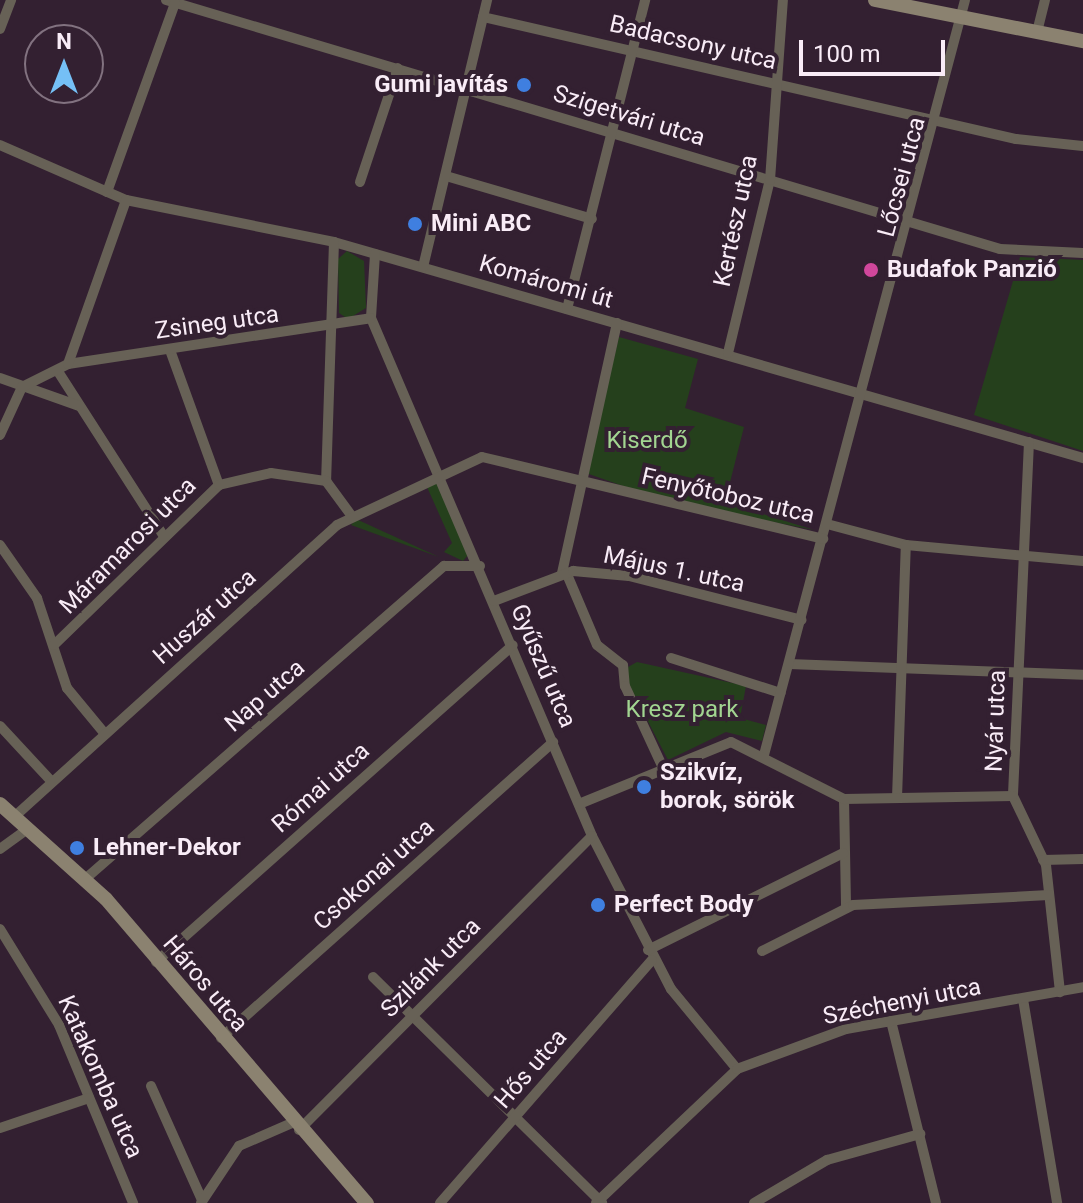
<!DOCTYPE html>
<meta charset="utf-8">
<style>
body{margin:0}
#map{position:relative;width:1083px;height:1203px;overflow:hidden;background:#332031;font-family:Roboto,sans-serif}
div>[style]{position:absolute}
.green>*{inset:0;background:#25401c}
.street>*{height:10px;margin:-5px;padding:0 5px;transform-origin:5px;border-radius:5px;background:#676156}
.secondary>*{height:14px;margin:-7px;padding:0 7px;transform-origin:7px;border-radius:7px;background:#8b8270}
.dots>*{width:22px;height:22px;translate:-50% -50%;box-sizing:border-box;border:4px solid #332031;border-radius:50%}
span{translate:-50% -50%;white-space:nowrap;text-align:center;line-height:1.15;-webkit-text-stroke:8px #332031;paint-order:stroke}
.street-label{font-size:24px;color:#f9ecf7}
.poi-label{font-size:24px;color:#f9ecf7;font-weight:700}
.right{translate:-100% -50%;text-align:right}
.left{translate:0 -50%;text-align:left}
.park-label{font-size:24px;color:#a2d591}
.north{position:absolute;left:24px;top:24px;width:80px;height:80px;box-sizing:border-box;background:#332031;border:2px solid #827280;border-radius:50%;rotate:0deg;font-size:22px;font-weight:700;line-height:32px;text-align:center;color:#f9ecf7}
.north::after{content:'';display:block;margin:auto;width:28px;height:36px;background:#75c0f6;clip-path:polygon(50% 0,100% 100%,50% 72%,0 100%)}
.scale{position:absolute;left:799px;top:40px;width:146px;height:36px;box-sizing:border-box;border:4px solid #f9ecf7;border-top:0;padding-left:10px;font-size:24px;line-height:28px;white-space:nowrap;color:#f9ecf7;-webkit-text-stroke:6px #332031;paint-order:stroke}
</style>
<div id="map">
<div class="green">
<div style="clip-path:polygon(347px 251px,364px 261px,366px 308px,348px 319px,339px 313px,338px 259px)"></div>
<div style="clip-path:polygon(1020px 257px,1083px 260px,1083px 451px,974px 415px)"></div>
<div style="clip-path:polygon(619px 337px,698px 359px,685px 408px,744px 427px,725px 502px,814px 530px,663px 500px,586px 473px)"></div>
<div style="clip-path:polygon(437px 482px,468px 555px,463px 561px,444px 552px,452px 543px,427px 487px)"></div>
<div style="clip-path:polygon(356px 519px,439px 557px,351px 525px)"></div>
<div style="clip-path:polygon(637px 662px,746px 686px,740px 718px,766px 725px,762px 741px,726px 732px,668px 760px,628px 683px,628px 667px)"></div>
</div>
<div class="street">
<div style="left:166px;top:0;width:870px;rotate:16.62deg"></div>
<div style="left:1000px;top:249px;width:83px;rotate:2.8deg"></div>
<div style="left:483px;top:17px;width:547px;rotate:12.89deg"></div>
<div style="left:1016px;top:139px;width:67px;rotate:6deg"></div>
<div style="left:0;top:29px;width:31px;rotate:-69deg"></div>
<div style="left:1037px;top:32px;width:33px;rotate:-76deg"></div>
<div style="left:0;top:145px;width:137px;rotate:23.6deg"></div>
<div style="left:126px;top:200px;width:212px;rotate:11.4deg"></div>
<div style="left:334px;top:242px;width:780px;rotate:16.09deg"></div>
<div style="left:446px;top:176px;width:152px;rotate:16.4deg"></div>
<div style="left:360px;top:182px;width:120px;rotate:-71.6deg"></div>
<div style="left:107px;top:192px;width:201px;rotate:-70.2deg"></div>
<div style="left:334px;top:242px;width:239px;rotate:91.9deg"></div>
<div style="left:326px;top:481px;width:42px;rotate:53.7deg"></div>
<div style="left:375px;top:254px;width:64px;rotate:93.6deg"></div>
<div style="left:371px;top:318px;width:563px;rotate:66.89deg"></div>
<div style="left:592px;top:836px;width:172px;rotate:62.7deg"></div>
<div style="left:671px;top:989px;width:104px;rotate:50.5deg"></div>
<div style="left:423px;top:267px;width:275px;rotate:-76.5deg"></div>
<div style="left:567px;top:309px;width:319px;rotate:-75.8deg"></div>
<div style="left:170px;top:350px;width:144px;rotate:70.1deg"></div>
<div style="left:728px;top:353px;width:178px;rotate:-76.4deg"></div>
<div style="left:770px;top:180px;width:180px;rotate:-85.9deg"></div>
<div style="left:68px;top:364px;width:306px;rotate:-8.6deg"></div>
<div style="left:59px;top:373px;width:193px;rotate:57.3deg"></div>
<div style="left:0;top:378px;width:84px;rotate:19.5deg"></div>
<div style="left:0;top:435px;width:53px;rotate:-65.4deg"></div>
<div style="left:22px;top:387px;width:51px;rotate:-26.6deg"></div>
<div style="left:68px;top:364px;width:174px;rotate:-70.5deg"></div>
<div style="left:1029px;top:442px;width:354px;rotate:92.6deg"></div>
<div style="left:1013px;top:796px;width:76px;rotate:64.4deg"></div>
<div style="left:1046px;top:865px;width:128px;rotate:83.7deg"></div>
<div style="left:827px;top:524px;width:82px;rotate:14.9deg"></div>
<div style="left:906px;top:545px;width:178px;rotate:5.2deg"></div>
<div style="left:0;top:545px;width:65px;rotate:55.1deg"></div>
<div style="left:37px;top:598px;width:95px;rotate:71.6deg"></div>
<div style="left:67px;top:688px;width:60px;rotate:50.4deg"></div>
<div style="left:566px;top:572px;width:79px;rotate:67deg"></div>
<div style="left:597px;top:645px;width:33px;rotate:38deg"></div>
<div style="left:623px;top:665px;width:21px;rotate:85deg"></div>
<div style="left:625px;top:686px;width:90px;rotate:65.1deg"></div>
<div style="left:562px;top:573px;width:256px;rotate:-77.6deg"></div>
<div style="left:494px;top:601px;width:85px;rotate:-20.8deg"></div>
<div style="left:573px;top:571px;width:56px;rotate:5.1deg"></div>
<div style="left:629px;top:576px;width:178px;rotate:14.3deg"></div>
<div style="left:54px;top:645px;width:230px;rotate:-44.1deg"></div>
<div style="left:219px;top:485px;width:53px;rotate:-13deg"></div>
<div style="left:271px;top:473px;width:56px;rotate:8.3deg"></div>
<div style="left:671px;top:658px;width:115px;rotate:17.7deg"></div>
<div style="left:789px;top:664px;width:294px;rotate:2.1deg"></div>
<div style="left:0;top:726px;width:76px;rotate:47.1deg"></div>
<div style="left:764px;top:755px;width:781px;rotate:-75.09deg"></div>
<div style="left:897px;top:798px;width:253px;rotate:-88deg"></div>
<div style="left:844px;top:799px;width:109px;rotate:88.9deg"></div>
<div style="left:579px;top:804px;width:164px;rotate:-22.2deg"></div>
<div style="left:731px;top:742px;width:127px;rotate:26.8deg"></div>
<div style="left:844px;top:799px;width:169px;rotate:-1deg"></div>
<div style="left:14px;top:817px;width:435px;rotate:-42.1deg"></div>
<div style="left:337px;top:525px;width:160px;rotate:-25.1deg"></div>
<div style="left:482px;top:457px;width:351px;rotate:13.5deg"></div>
<div style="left:0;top:849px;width:34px;rotate:-36deg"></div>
<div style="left:1043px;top:860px;width:40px;rotate:-1.4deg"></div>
<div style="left:84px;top:880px;width:478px;rotate:-41.1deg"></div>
<div style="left:444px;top:566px;width:36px"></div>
<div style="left:0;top:929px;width:113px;rotate:58.4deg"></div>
<div style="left:59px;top:1025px;width:193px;rotate:67.4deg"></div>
<div style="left:648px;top:950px;width:218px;rotate:-26.4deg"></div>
<div style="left:762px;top:951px;width:102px;rotate:-26.8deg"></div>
<div style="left:853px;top:905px;width:196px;rotate:-2.9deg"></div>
<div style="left:156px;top:962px;width:477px;rotate:-41.6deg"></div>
<div style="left:373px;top:977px;width:322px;rotate:44.6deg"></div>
<div style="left:1023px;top:999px;width:207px;rotate:80.5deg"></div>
<div style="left:891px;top:1021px;width:187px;rotate:76.1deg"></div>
<div style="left:221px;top:1038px;width:445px;rotate:-41.7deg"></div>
<div style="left:151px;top:1086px;width:125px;rotate:65.9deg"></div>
<div style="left:0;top:1128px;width:94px;rotate:-18.6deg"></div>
<div style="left:299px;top:1130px;width:415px;rotate:-45.1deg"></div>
<div style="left:201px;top:1203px;width:69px;rotate:-56.3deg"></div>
<div style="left:239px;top:1146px;width:58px;rotate:-23.5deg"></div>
<div style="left:440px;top:1203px;width:322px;rotate:-48.9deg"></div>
<div style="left:596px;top:1203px;width:195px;rotate:-43.5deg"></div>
<div style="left:737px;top:1069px;width:116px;rotate:-20.2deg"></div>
<div style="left:846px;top:1029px;width:241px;rotate:-10deg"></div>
<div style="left:754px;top:1203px;width:85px;rotate:-30.5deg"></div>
<div style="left:827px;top:1160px;width:97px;rotate:-15.6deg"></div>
</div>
<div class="secondary">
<div style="left:875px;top:0;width:212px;rotate:11.2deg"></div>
<div style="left:0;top:804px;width:142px;rotate:41.9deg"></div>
<div style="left:106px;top:899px;width:401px;rotate:49.4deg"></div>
</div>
<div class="dots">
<div style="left:524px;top:85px;background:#3f7fe0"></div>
<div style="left:415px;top:224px;background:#3f7fe0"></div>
<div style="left:871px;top:270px;background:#d1479c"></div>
<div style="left:644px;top:787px;background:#3f7fe0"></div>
<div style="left:77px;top:848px;background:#3f7fe0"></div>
<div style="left:598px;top:905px;background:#3f7fe0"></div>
</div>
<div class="street-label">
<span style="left:693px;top:43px;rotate:13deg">Badacsony utca</span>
<span style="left:629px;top:116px;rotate:17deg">Szigetvári utca</span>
<span style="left:902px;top:177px;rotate:-75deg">Lőcsei utca</span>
<span style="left:736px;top:221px;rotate:-78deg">Kertész utca</span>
<span style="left:546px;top:282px;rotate:16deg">Komáromi út</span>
<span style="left:217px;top:323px;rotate:-8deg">Zsineg utca</span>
<span style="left:728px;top:496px;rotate:13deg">Fenyőtoboz utca</span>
<span style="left:128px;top:546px;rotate:-45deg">Máramarosi utca</span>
<span style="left:674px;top:570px;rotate:12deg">Május 1. utca</span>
<span style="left:205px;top:617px;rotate:-42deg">Huszár utca</span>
<span style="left:543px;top:666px;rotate:67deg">Gyűszű utca</span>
<span style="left:265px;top:696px;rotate:-41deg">Nap utca</span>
<span style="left:996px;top:721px;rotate:-88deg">Nyár utca</span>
<span style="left:321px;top:788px;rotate:-42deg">Római utca</span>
<span style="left:374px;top:875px;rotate:-42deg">Csokonai utca</span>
<span style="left:431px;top:968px;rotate:-45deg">Szilánk utca</span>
<span style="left:205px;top:984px;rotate:50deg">Háros utca</span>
<span style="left:902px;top:1002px;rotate:-11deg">Széchenyi utca</span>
<span style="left:531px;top:1069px;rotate:-49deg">Hős utca</span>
<span style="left:100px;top:1077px;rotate:66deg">Katakomba utca</span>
</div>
<div class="poi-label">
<span class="right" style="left:508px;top:85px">Gumi javítás</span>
<span class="left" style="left:431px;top:224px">Mini ABC</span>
<span class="left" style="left:887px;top:270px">Budafok Panzió</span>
<span class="left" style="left:660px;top:787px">Szikvíz,<br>borok, sörök</span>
<span class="left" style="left:93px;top:848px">Lehner-Dekor</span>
<span class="left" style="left:614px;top:905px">Perfect Body</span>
</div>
<div class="park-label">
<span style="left:647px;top:441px">Kiserdő</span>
<span style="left:682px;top:710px">Kresz park</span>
</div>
<div class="north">N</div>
<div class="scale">100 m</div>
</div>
